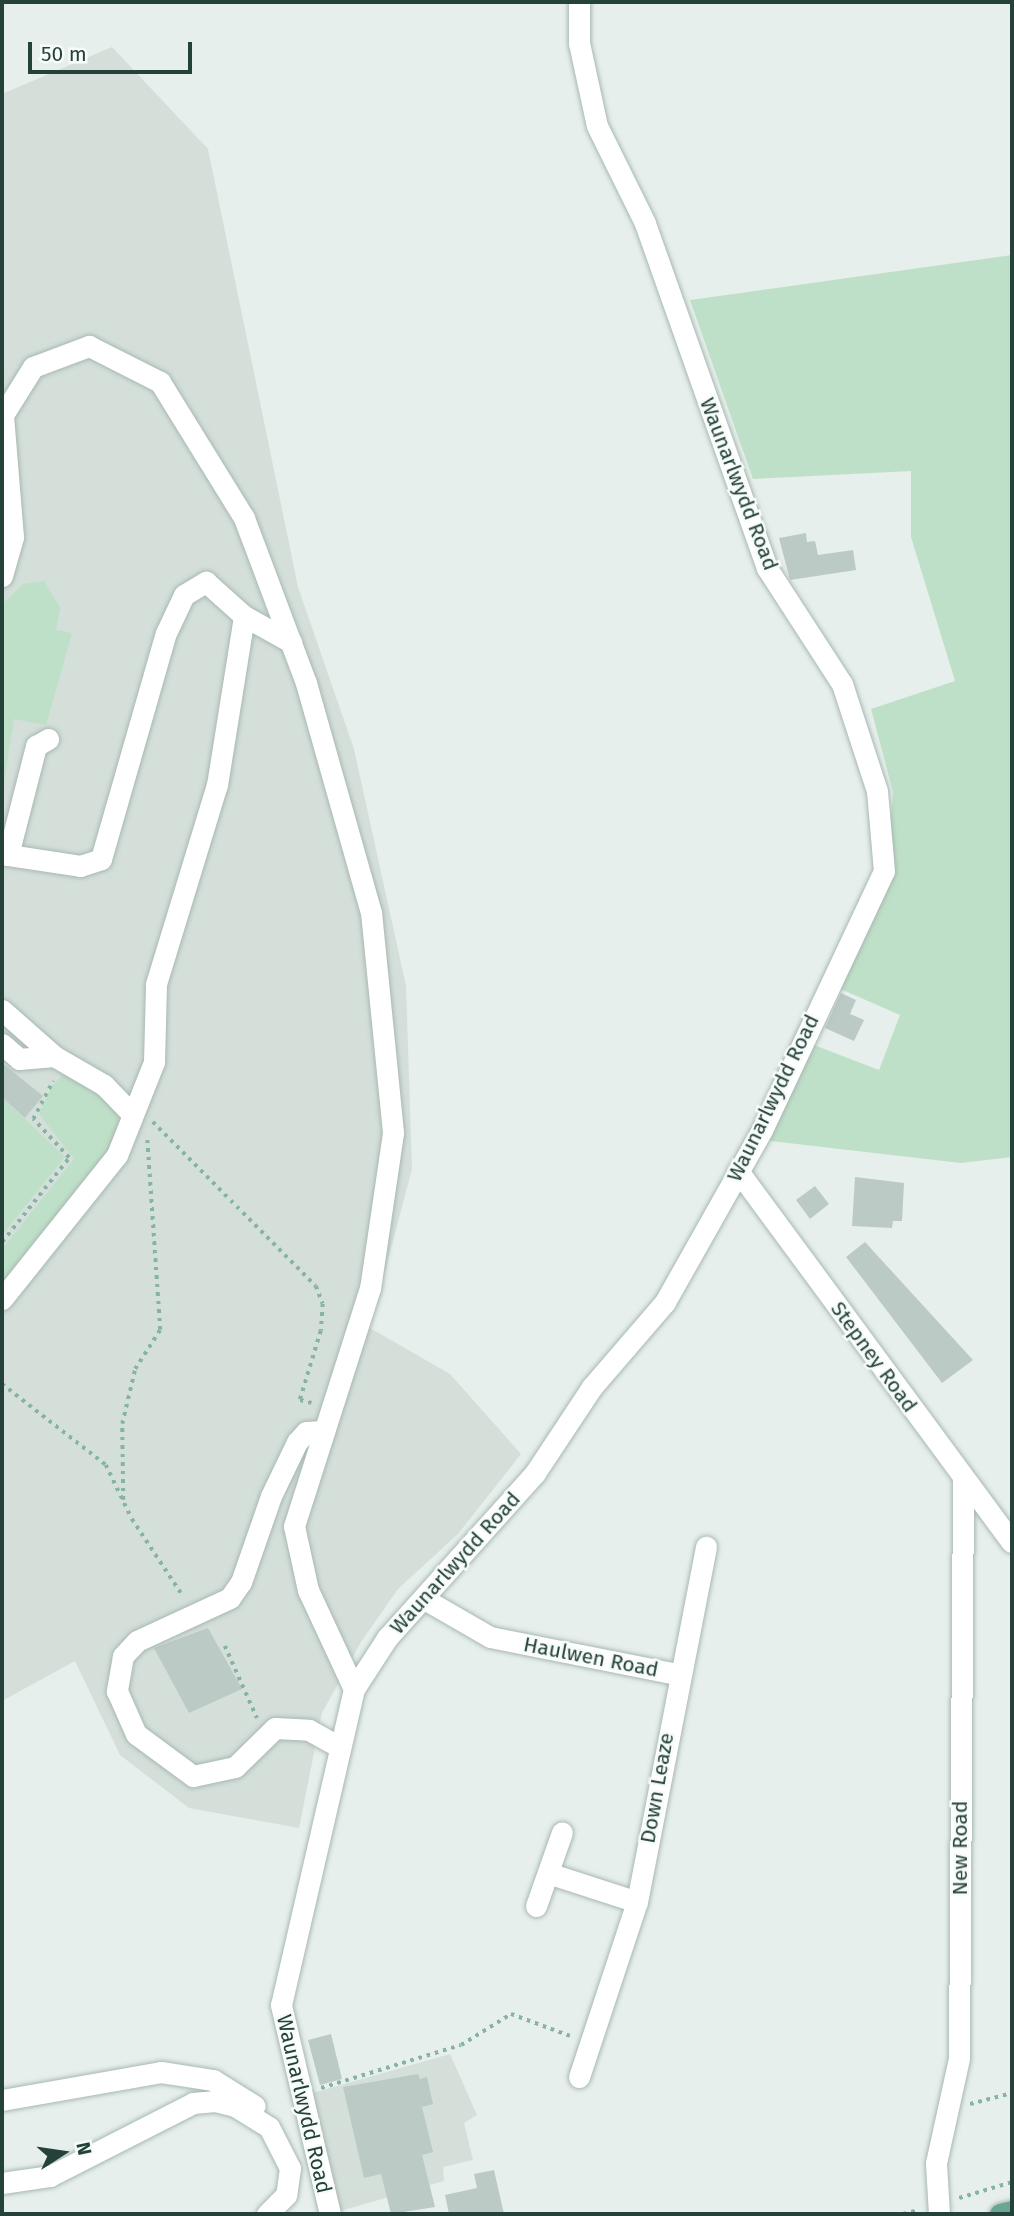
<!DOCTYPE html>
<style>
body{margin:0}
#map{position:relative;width:1014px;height:2216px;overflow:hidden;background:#e6efeb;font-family:"Fira Sans",sans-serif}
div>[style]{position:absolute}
.built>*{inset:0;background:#d4dfda}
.green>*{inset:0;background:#bfe0c8}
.building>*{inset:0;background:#bbcac4}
.path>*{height:3.5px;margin-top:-1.75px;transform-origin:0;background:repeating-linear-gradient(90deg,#86b3a5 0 3.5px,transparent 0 8.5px)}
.roads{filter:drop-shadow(0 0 2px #a8b8b2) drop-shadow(0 0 2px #a8b8b2)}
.minor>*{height:21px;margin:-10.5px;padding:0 10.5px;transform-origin:10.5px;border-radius:10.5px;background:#fff}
.major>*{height:21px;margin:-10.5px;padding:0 10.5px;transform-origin:10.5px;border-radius:10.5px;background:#6aa596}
span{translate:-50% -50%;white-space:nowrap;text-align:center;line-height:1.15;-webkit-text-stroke:5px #f7fbf9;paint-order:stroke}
.street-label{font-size:21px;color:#24423a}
.frame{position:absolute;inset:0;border:4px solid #24423a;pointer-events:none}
.north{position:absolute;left:28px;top:2118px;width:70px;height:70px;-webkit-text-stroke:5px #f7fbf9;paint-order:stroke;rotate:78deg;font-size:19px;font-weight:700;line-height:28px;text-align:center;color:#24423a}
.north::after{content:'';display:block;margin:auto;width:24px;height:32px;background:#24423a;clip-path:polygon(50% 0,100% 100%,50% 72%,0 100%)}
.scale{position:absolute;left:28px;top:42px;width:164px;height:32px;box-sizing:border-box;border:4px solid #24423a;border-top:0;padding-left:9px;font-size:21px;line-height:24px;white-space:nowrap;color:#24423a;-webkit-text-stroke:5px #f7fbf9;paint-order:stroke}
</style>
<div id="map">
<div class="built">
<div style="clip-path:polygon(112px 47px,208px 149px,298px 587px,354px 749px,406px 986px,412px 1169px,370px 1328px,450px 1374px,521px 1454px,458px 1534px,398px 1589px,361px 1642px,322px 1713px,299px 1828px,189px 1808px,120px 1755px,75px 1661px,2px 1701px,2px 94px)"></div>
<div style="clip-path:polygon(450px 2054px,477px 2115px,464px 2123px,473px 2160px,443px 2167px,444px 2181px,330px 2214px,299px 2097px)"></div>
</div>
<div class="green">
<div style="clip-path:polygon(1012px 255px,1012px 1157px,961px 1163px,762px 1140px,806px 1042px,879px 1070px,900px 1015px,836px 987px,887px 872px,893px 792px,871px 709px,955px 681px,911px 537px,911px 471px,753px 479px,690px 300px)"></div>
<div style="clip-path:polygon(44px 581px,60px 608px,56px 630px,72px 633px,46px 725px,14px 719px,2px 794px,2px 604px,23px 584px)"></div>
<div style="clip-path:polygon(68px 1070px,118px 1112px,120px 1130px,106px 1162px,2px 1292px,2px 1249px,74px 1159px,39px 1114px,52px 1086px)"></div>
<div style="clip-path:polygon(2px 1097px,65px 1157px,2px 1235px)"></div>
</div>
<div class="building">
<div style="clip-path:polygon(806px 533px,807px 542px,815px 541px,818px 555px,853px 550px,856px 570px,790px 580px,779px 538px)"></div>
<div style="clip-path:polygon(841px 993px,856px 1000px,850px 1014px,864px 1020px,854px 1041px,825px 1028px)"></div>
<div style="clip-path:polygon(2px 1063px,43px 1096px,25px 1118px,2px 1097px)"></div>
<div style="clip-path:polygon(855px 1177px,904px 1183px,902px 1221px,893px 1221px,892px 1228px,852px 1226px)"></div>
<div style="clip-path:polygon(815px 1186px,829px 1204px,810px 1219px,796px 1200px)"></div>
<div style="clip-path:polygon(865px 1242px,973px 1360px,942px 1383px,846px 1257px)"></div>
<div style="clip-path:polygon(208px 1628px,242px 1689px,189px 1713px,154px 1648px)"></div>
<div style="clip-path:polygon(331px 2034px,342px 2079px,320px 2085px,308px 2040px)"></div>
<div style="clip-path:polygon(418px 2074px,420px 2079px,427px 2077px,433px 2104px,422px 2107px,433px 2152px,422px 2155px,435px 2207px,391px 2214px,381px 2174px,364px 2178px,343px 2087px)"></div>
<div style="clip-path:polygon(494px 2170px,504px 2214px,449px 2214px,445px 2195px,477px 2188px,474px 2174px)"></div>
</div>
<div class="path">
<div style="left:153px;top:1122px;width:231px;rotate:45.2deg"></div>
<div style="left:316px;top:1286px;width:19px;rotate:69deg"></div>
<div style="left:323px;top:1304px;width:27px;rotate:94deg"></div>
<div style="left:321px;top:1331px;width:72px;rotate:106.9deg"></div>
<div style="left:300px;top:1400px;width:12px;rotate:14deg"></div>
<div style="left:2px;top:1242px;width:107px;rotate:-51.4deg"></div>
<div style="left:69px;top:1158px;width:53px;rotate:-132.7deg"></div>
<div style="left:33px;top:1119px;width:43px;rotate:-62.2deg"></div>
<div style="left:2px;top:1384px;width:132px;rotate:37.9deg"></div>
<div style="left:106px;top:1465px;width:60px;rotate:64.3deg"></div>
<div style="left:132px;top:1519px;width:92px;rotate:56.5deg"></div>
<div style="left:123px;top:1500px;width:76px;rotate:-90.8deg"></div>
<div style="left:122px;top:1424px;width:57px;rotate:-76.7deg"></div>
<div style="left:135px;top:1369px;width:46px;rotate:-57.3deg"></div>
<div style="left:160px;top:1330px;width:190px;rotate:-93.9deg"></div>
<div style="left:225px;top:1646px;width:79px;rotate:66deg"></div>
<div style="left:321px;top:2088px;width:146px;rotate:-17.1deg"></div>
<div style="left:461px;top:2045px;width:59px;rotate:-31.8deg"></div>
<div style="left:511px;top:2014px;width:63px;rotate:20.4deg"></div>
<div style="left:970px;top:2104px;width:43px;rotate:-14.7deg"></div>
<div style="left:959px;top:2198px;width:55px;rotate:-16.8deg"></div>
<div style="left:903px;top:2214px;width:16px;rotate:-15deg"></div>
</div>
<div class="roads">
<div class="minor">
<div style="left:2px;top:576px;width:41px;rotate:-74.2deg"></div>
<div style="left:13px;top:537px;width:122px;rotate:-94.7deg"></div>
<div style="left:3px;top:415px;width:57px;rotate:-58deg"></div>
<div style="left:33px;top:367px;width:60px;rotate:-20.6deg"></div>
<div style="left:89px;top:346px;width:80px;rotate:26.9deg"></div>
<div style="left:160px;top:382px;width:160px;rotate:58.3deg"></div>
<div style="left:244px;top:518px;width:176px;rotate:69.4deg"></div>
<div style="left:306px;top:683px;width:238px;rotate:74.2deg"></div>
<div style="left:371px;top:912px;width:222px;rotate:84.3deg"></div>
<div style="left:393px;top:1133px;width:157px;rotate:98.4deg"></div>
<div style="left:370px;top:1288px;width:250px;rotate:107.7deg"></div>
<div style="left:294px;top:1526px;width:66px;rotate:77.7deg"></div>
<div style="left:308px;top:1590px;width:109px;rotate:65.1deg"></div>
<div style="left:2px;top:854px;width:79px;rotate:8.7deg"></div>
<div style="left:80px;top:866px;width:22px;rotate:-18deg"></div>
<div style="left:101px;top:859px;width:235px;rotate:-74deg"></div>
<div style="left:166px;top:633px;width:42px;rotate:-64.7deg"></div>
<div style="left:184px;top:595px;width:26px;rotate:-31deg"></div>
<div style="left:206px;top:582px;width:51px;rotate:41.8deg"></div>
<div style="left:244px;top:616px;width:54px;rotate:29deg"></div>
<div style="left:8px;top:855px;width:113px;rotate:-75.6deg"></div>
<div style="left:36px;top:746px;width:14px;rotate:-30deg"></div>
<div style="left:2px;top:1010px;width:69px;rotate:41.5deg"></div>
<div style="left:54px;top:1056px;width:58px;rotate:30.1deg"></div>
<div style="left:104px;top:1085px;width:40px;rotate:46deg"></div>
<div style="left:2px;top:1044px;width:23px;rotate:41deg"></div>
<div style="left:19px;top:1059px;width:35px;rotate:-5deg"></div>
<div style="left:738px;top:1171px;width:461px;rotate:53.6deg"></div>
<div style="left:2px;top:1299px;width:184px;rotate:-51.4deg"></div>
<div style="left:117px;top:1155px;width:100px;rotate:-68.3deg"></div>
<div style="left:154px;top:1062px;width:78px;rotate:-88.5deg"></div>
<div style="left:156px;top:984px;width:208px;rotate:-73deg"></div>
<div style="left:217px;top:785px;width:171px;rotate:-80.9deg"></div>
<div style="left:324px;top:1431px;width:18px;rotate:177deg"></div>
<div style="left:306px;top:1432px;width:13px;rotate:132deg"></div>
<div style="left:297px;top:1442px;width:60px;rotate:115.7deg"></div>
<div style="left:271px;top:1496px;width:91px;rotate:109.2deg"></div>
<div style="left:241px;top:1582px;width:19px;rotate:125deg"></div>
<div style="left:230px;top:1598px;width:102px;rotate:155.2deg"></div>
<div style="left:137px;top:1641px;width:21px;rotate:133deg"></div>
<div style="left:123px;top:1656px;width:36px;rotate:100deg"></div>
<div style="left:117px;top:1691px;width:47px;rotate:66.2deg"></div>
<div style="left:136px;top:1734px;width:71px;rotate:36.4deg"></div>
<div style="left:193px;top:1776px;width:43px;rotate:-12.1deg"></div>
<div style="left:235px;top:1767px;width:56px;rotate:-44.3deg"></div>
<div style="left:275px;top:1728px;width:34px;rotate:3deg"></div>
<div style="left:309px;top:1730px;width:35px;rotate:29deg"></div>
<div style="left:426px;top:1600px;width:74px;rotate:30deg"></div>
<div style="left:490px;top:1637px;width:191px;rotate:11.2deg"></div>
<div style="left:551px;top:1874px;width:90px;rotate:18deg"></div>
<div style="left:536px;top:1906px;width:78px;rotate:-70.6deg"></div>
<div style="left:579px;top:2077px;width:184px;rotate:-71.7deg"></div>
<div style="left:637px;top:1902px;width:362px;rotate:-79deg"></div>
<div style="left:2px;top:2100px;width:161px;rotate:-10deg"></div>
<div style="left:161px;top:2072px;width:53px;rotate:8.7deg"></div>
<div style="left:213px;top:2080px;width:49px;rotate:31.8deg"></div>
<div style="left:2px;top:2183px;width:49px;rotate:-8.3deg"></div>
<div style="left:50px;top:2176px;width:161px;rotate:-27deg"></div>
<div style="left:193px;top:2103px;width:22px;rotate:-5deg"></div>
<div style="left:215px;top:2101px;width:21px;rotate:14deg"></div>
<div style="left:235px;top:2106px;width:40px;rotate:32deg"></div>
<div style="left:269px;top:2127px;width:46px;rotate:62.9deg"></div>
<div style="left:290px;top:2168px;width:27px;rotate:98deg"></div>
<div style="left:286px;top:2195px;width:27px;rotate:135deg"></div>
<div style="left:330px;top:2214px;width:215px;rotate:-103.2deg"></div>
<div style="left:281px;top:2005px;width:324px;rotate:-77deg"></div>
<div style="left:354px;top:1689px;width:61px;rotate:-57.1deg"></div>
<div style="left:387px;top:1638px;width:222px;rotate:-48.1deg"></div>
<div style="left:535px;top:1473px;width:103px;rotate:-56.5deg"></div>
<div style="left:592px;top:1387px;width:112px;rotate:-49.3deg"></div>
<div style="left:665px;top:1302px;width:197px;rotate:-60.6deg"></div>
<div style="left:762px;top:1130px;width:286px;rotate:-64.8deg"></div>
<div style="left:884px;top:871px;width:80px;rotate:-95deg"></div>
<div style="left:877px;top:791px;width:113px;rotate:-108.1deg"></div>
<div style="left:842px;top:684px;width:138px;rotate:-122.9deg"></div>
<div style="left:767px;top:568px;width:366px;rotate:-109.5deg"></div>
<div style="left:645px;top:223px;width:108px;rotate:-116.3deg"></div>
<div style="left:597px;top:126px;width:85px;rotate:-102.2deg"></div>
<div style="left:579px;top:43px;width:41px;rotate:-90deg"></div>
<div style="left:939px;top:2214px;width:51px;rotate:-93.4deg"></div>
<div style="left:936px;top:2163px;width:107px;rotate:-77.6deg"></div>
<div style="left:959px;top:2058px;width:579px;rotate:-89.6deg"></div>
</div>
<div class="major">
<div style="left:1000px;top:2214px;width:12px;rotate:-14deg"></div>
</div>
</div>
<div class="street-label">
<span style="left:739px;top:484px;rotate:69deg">Waunarlwydd Road</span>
<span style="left:773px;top:1098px;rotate:-64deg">Waunarlwydd Road</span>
<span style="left:874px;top:1357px;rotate:54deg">Stepney Road</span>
<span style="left:455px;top:1563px;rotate:-48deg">Waunarlwydd Road</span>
<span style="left:591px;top:1657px;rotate:11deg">Haulwen Road</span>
<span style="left:657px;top:1788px;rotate:-80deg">Down Leaze</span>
<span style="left:960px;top:1848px;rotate:-90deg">New Road</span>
<span style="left:304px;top:2104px;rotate:77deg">Waunarlwydd Road</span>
</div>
<div class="frame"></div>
<div class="north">N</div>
<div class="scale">50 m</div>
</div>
